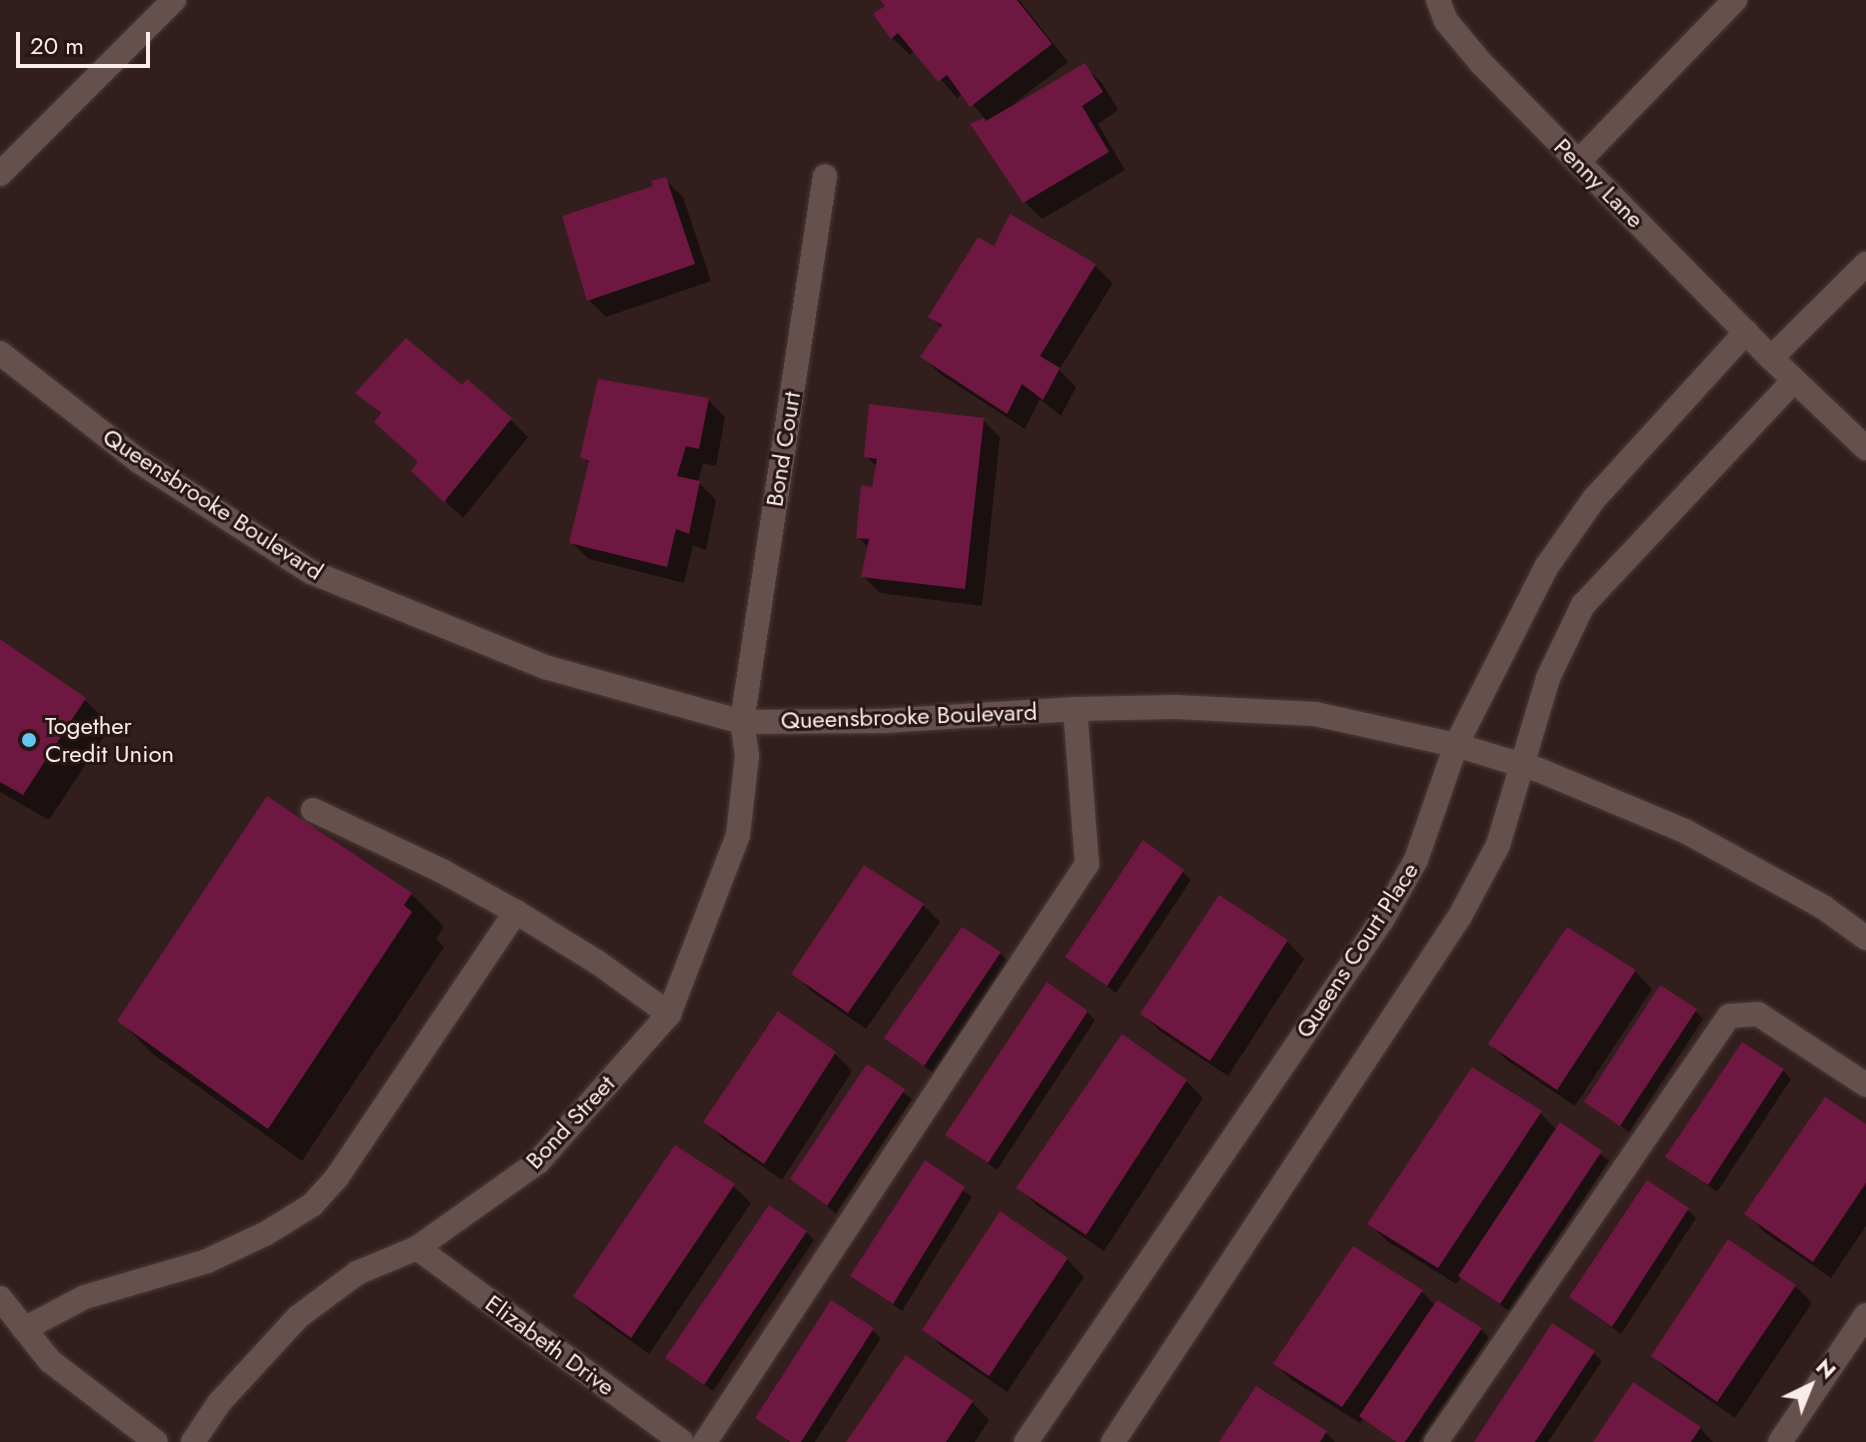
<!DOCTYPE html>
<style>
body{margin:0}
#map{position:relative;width:1866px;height:1442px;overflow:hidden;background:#321f1d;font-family:Jost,sans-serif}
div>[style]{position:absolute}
.shadow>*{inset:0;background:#0007}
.building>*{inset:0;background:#6d1741}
.roads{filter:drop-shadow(0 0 2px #4a3b39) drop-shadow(0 0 2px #4a3b39)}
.minor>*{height:24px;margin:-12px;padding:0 12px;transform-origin:12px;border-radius:12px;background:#65504d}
.dots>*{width:22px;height:22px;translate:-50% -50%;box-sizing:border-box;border:4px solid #271614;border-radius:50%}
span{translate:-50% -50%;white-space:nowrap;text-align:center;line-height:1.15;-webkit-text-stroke:6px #271614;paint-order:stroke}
.street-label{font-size:24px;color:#f9ecea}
.poi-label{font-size:24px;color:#f9ecea}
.left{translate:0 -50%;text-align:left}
.north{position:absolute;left:1770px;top:1346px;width:80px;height:80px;-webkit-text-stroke:6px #271614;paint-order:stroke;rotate:43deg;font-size:22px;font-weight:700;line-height:32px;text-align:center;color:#f9ecea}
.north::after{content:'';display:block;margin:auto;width:28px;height:36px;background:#f9ecea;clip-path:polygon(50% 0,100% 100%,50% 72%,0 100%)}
.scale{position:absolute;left:16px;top:32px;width:134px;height:36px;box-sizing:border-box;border:4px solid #f9ecea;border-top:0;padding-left:10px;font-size:24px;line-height:28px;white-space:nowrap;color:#f9ecea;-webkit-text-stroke:6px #271614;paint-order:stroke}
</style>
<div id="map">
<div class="shadow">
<div style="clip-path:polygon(883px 0,1019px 0,1068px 62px,1012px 105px,1084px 66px,1102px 83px,1118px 110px,1098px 124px,1125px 170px,1042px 219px,1024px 201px,973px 125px,986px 120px,963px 93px,957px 98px,915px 50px,910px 55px,892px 38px,888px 6px)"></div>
<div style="clip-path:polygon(665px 180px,683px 197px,711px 281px,606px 317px,589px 300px,656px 187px)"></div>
<div style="clip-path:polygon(1011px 217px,1095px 266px,1113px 283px,1059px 370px,1076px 387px,1061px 416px,1040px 399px,1025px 429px,940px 374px,923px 357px,942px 328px,931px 317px,994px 249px)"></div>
<div style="clip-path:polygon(462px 387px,510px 419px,528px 437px,463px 518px,431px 488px,420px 463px,382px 415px,358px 393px)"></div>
<div style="clip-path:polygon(708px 400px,725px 417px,716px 466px,703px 463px,698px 482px,716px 500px,706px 550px,693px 545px,684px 583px,589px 559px,571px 542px,590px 465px,582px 456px)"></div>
<div style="clip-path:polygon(983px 420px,1000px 437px,982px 606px,880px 593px,863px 576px,869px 548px,858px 537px,877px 467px,866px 456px)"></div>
<div style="clip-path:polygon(0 641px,85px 700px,111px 726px,49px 820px,0 792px)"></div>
<div style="clip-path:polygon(1182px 871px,1191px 880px,1116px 993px,1068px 957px)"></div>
<div style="clip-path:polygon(411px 894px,444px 927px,436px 939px,444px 947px,302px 1161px,153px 1054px,120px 1021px)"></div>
<div style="clip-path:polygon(923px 905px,940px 922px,866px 1029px,811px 991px,794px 973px)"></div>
<div style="clip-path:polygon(1287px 941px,1304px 959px,1228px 1076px,1160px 1031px,1142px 1014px)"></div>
<div style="clip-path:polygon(1000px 953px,1008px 961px,933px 1073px,887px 1037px)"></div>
<div style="clip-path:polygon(1635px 971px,1652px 989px,1575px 1106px,1508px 1061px,1490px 1044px)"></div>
<div style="clip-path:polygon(1695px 1010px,1703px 1019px,1629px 1132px,1586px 1101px)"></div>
<div style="clip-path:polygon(1087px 1012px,1095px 1020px,997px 1170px,948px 1135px)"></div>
<div style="clip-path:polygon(834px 1053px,852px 1071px,782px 1180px,723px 1139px,706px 1121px)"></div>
<div style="clip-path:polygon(868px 1067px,912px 1099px,836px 1213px,801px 1187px)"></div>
<div style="clip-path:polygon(1783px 1070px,1791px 1079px,1717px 1192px,1668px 1157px)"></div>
<div style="clip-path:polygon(1186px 1081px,1203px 1098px,1104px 1251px,1036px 1205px,1019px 1187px)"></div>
<div style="clip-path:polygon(1540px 1113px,1557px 1130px,1561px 1124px,1609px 1161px,1509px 1311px,1461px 1277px,1456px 1284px,1387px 1241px,1370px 1224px)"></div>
<div style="clip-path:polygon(1866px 1126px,1866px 1226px,1831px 1278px,1764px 1232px,1747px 1214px)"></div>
<div style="clip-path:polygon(925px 1163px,972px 1197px,902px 1311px,852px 1276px)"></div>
<div style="clip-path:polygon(733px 1186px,751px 1203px,649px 1354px,593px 1314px,576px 1296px)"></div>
<div style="clip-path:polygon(1688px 1210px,1696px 1218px,1621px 1334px,1580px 1305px)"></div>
<div style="clip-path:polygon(1000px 1214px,1067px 1259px,1084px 1277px,1007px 1392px,942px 1347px,925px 1329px)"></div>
<div style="clip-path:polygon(806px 1232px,814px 1240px,713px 1391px,668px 1357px)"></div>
<div style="clip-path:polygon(1795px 1286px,1812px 1303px,1735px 1418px,1671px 1373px,1653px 1356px)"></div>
<div style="clip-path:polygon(1421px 1291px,1436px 1306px,1481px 1329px,1489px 1338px,1419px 1442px,1396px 1442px,1364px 1417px,1360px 1423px,1293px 1381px,1275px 1363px)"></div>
<div style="clip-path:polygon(872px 1330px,881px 1338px,815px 1442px,789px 1442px,757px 1417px)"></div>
<div style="clip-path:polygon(1594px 1353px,1602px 1361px,1548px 1442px,1478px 1442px)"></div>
<div style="clip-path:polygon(1257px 1389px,1326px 1433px,1335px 1442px,1221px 1442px)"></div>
<div style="clip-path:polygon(972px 1402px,989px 1420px,975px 1442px,848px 1442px)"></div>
<div style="clip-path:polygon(1700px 1428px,1713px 1442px,1596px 1442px)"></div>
</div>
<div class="building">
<div style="clip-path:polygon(880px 0,1017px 0,1052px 44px,970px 107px,947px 75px,938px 82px,898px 33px,891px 39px,873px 14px,885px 6px)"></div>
<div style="clip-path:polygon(1085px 63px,1103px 92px,1082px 106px,1109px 152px,1023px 203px,970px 124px,984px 118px,986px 121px)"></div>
<div style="clip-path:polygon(666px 177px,695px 264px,587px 301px,562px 216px,653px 186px,651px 181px)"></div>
<div style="clip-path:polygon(1010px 214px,1096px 264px,1040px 356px,1060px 368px,1043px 400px,1022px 384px,1007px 414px,920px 357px,942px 325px,928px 317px,978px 237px,994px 246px)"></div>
<div style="clip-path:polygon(406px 338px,462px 385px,467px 379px,512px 418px,444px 502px,411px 471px,418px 462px,374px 422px,381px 413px,355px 393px)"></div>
<div style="clip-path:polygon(598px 379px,709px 398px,699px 449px,686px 446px,677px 476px,700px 481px,689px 534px,676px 529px,667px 567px,569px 543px,589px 461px,580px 457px)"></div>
<div style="clip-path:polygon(869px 404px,984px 418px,965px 589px,861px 577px,869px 539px,856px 538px,861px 485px,872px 487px,877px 459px,864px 457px)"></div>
<div style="clip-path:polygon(0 639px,86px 698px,23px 795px,0 782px)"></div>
<div style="clip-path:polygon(267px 796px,412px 893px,404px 905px,412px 912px,268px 1129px,117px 1021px)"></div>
<div style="clip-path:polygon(1143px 840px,1184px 870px,1107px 986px,1065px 957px)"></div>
<div style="clip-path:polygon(864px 865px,924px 904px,848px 1013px,791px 974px)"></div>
<div style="clip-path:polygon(1219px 895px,1288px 940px,1210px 1061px,1140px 1014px)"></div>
<div style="clip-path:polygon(962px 927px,1001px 952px,924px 1066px,884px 1038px)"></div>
<div style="clip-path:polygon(1567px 927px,1636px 970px,1557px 1090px,1488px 1044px)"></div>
<div style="clip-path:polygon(1047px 982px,1088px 1011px,988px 1163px,945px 1135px)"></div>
<div style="clip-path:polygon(1660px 985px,1697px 1009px,1620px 1126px,1584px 1102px)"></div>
<div style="clip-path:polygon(778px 1011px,836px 1052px,764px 1164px,703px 1122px)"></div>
<div style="clip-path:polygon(1122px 1034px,1187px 1080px,1086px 1235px,1016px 1188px)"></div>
<div style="clip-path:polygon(1742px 1042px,1784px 1069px,1708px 1185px,1665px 1157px)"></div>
<div style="clip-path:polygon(867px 1064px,905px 1089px,827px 1206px,790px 1179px)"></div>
<div style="clip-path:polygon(1472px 1067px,1542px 1111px,1438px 1268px,1367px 1224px)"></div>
<div style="clip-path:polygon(1825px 1097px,1866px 1124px,1866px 1183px,1813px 1262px,1744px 1214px)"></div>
<div style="clip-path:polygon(1560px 1122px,1602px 1151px,1500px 1304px,1458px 1276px)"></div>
<div style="clip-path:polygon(675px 1145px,735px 1184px,631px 1338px,573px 1296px)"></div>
<div style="clip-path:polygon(925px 1160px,965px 1187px,893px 1304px,850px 1276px)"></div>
<div style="clip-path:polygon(1647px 1180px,1689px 1208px,1612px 1327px,1569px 1297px)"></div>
<div style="clip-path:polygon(769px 1205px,807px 1231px,704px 1385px,665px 1358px)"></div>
<div style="clip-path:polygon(1000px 1211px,1068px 1258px,989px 1376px,922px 1330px)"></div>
<div style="clip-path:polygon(1728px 1239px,1796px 1285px,1717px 1402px,1651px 1356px)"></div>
<div style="clip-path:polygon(1353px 1246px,1423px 1290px,1342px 1407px,1273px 1364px)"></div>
<div style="clip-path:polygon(831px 1300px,874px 1328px,801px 1442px,790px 1442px,755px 1418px)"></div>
<div style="clip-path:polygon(1437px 1300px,1482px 1328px,1405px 1442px,1396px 1442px,1359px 1416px)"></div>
<div style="clip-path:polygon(1552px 1323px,1595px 1351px,1535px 1442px,1474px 1442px)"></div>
<div style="clip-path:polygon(906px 1355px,973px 1401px,946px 1442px,846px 1442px)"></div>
<div style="clip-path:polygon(1633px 1382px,1701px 1427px,1691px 1442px,1593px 1442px)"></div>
<div style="clip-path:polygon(1256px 1386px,1327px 1431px,1320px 1442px,1219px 1442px)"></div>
</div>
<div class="roads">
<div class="minor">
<div style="left:1438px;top:0;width:22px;rotate:69deg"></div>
<div style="left:1446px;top:21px;width:55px;rotate:50.2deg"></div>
<div style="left:1481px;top:63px;width:414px;rotate:45.5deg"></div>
<div style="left:1771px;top:358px;width:131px;rotate:43.5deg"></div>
<div style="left:1578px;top:162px;width:226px;rotate:-45.9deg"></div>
<div style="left:0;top:174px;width:246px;rotate:-45deg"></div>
<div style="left:0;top:353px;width:177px;rotate:37.9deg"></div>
<div style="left:140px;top:462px;width:203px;rotate:32.8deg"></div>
<div style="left:311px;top:572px;width:253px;rotate:22.1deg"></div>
<div style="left:545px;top:667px;width:205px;rotate:15.6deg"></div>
<div style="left:742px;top:722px;width:142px;rotate:-0.4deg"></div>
<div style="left:884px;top:721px;width:191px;rotate:-3.6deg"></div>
<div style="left:1075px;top:709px;width:101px;rotate:-1.1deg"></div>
<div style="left:1176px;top:707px;width:139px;rotate:2.9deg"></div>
<div style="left:1315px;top:714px;width:144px;rotate:12.4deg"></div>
<div style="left:1456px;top:745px;width:87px;rotate:16.8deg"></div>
<div style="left:1539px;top:770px;width:158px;rotate:22.7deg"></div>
<div style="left:1685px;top:831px;width:158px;rotate:28.8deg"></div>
<div style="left:1823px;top:907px;width:53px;rotate:35.8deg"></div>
<div style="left:1771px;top:358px;width:134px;rotate:-44.7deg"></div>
<div style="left:313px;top:810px;width:143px;rotate:25.3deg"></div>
<div style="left:442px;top:871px;width:85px;rotate:29deg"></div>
<div style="left:417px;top:1248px;width:328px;rotate:36.2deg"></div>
<div style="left:0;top:1298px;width:80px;rotate:51.6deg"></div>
<div style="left:50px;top:1361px;width:133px;rotate:37.4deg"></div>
<div style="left:24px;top:1329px;width:69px;rotate:-27.7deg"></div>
<div style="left:85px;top:1297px;width:127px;rotate:-16.4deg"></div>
<div style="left:207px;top:1261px;width:64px;rotate:-25deg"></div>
<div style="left:265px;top:1234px;width:55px;rotate:-31.7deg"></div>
<div style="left:312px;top:1205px;width:38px;rotate:-48deg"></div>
<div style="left:337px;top:1177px;width:320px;rotate:-56deg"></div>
<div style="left:516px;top:912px;width:95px;rotate:31.7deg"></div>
<div style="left:597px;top:962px;width:89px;rotate:35.8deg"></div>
<div style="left:193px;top:1442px;width:47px;rotate:-56.3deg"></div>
<div style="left:219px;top:1403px;width:117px;rotate:-47.4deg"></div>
<div style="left:298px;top:1317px;width:74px;rotate:-36.7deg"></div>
<div style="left:357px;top:1273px;width:65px;rotate:-22.6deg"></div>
<div style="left:417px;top:1248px;width:148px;rotate:-35.4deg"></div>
<div style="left:538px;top:1162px;width:198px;rotate:-48.5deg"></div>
<div style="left:669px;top:1014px;width:192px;rotate:-68.9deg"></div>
<div style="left:738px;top:835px;width:80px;rotate:-83.5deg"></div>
<div style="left:747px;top:756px;width:34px;rotate:-98deg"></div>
<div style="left:742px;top:722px;width:552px;rotate:-81.36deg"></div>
<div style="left:705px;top:1442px;width:693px;rotate:-56.54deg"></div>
<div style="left:1087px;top:864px;width:155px;rotate:-94.4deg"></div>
<div style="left:1026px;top:1442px;width:632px;rotate:-55.71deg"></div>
<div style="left:1382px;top:920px;width:69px;rotate:-60.5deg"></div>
<div style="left:1416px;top:860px;width:122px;rotate:-70.8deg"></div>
<div style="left:1456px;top:745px;width:201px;rotate:-63.1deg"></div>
<div style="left:1547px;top:566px;width:82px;rotate:-55deg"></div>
<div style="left:1594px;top:499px;width:226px;rotate:-47.7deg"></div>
<div style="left:1113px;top:1442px;width:630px;rotate:-56.59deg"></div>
<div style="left:1460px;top:916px;width:81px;rotate:-61.8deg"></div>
<div style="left:1498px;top:845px;width:174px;rotate:-73.3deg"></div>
<div style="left:1548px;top:678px;width:81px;rotate:-64.4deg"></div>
<div style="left:1583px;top:605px;width:308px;rotate:-46.8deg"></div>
<div style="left:1436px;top:1442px;width:517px;rotate:-55.48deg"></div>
<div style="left:1729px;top:1016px;width:29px;rotate:-4deg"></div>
<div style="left:1758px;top:1014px;width:129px;rotate:33.3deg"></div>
<div style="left:1780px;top:1442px;width:153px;rotate:-55.9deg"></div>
</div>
</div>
<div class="dots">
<div style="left:29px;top:740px;background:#66c4ef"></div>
</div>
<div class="street-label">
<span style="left:1599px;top:183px;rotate:45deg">Penny Lane</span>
<span style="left:783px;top:449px;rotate:-81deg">Bond Court</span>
<span style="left:213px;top:504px;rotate:33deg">Queensbrooke Boulevard</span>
<span style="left:909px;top:716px;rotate:-2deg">Queensbrooke Boulevard</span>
<span style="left:1357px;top:950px;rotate:-57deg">Queens Court Place</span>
<span style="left:570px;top:1122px;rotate:-47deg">Bond Street</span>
<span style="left:550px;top:1345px;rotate:36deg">Elizabeth Drive</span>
</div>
<div class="poi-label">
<span class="left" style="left:45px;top:740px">Together<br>Credit Union</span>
</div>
<div class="north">N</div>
<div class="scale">20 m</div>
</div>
